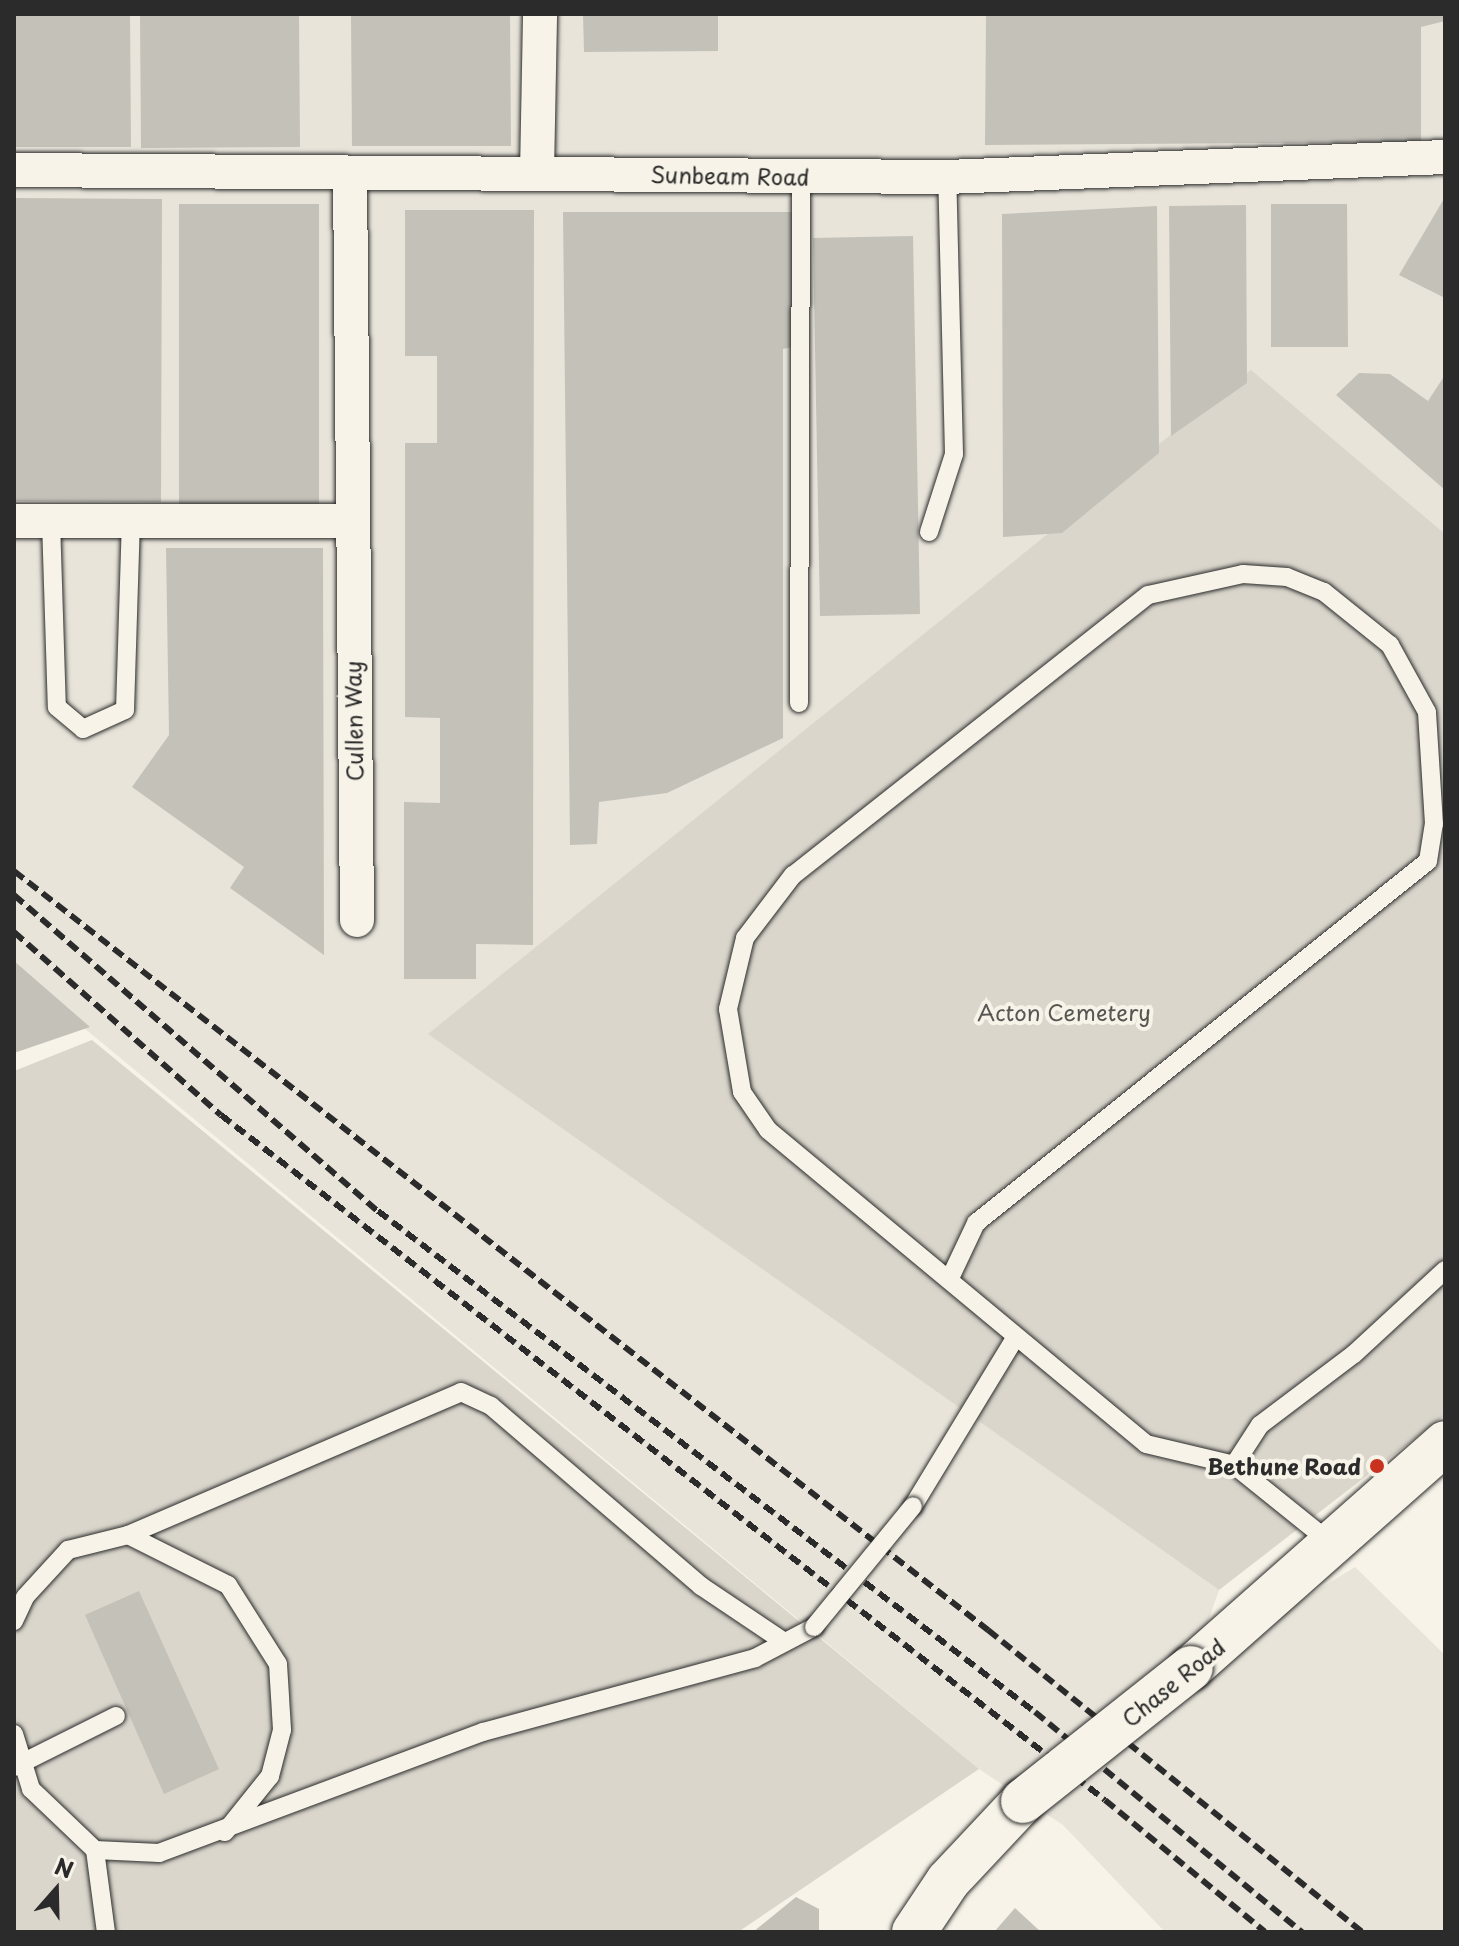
<!DOCTYPE html>
<style>
body{margin:0}
#map{position:relative;width:1459px;height:1946px;overflow:hidden;background:#f7f3e8;font-family:"Playpen Sans",sans-serif}
div>[style]{position:absolute}
.built>*{inset:0;background:#e8e4da}
.green>*{inset:0;background:#dad6cc}
.building>*{inset:0;background:#c4c1b9}
.roads{filter:drop-shadow(0 0 2px #2b2b2b) drop-shadow(0 0 2px #2b2b2b)}
.lane>*{height:18px;margin:-9px;padding:0 9px;transform-origin:9px;border-radius:9px;background:#f7f3e8}
.street>*{height:34px;margin:-17px;padding:0 17px;transform-origin:17px;border-radius:17px;background:#f7f3e8}
.secondary>*{height:44px;margin:-22px;padding:0 22px;transform-origin:22px;border-radius:22px;background:#f7f3e8}
.rail>*{height:6px;margin-top:-3px;transform-origin:0;background:repeating-linear-gradient(90deg,#2b2b2b 0 12px,transparent 0 18px)}
.bridges{filter:drop-shadow(0 0 2px #2b2b2b) drop-shadow(0 0 2px #2b2b2b)}
.lane-bridge>*{height:18px;margin:-9px;padding:0 9px;transform-origin:9px;border-radius:9px;background:#f7f3e8}
.secondary-bridge>*{height:44px;margin:-22px;padding:0 22px;transform-origin:22px;border-radius:22px;background:#f7f3e8}
.dots>*{width:22px;height:22px;translate:-50% -50%;box-sizing:border-box;border:4px solid #f7f3e8;border-radius:50%}
span{translate:-50% -50%;white-space:nowrap;text-align:center;line-height:1.15;-webkit-text-stroke:8px #f7f3e8;paint-order:stroke}
.street-label{font-size:22px;color:#2b2b2b}
.park-label{font-size:22px;color:#575653}
.poi-label{font-size:22px;color:#2b2b2b;font-weight:700}
.right{translate:-100% -50%;text-align:right}
.frame{position:absolute;inset:0;border:16px solid #2b2b2b;pointer-events:none}
.north{position:absolute;left:16px;top:1850px;width:80px;height:80px;-webkit-text-stroke:6px #f7f3e8;paint-order:stroke;rotate:20deg;font-size:22px;font-weight:700;line-height:32px;text-align:center;color:#2b2b2b}
.north::after{content:'';display:block;margin:auto;width:28px;height:36px;background:#2b2b2b;clip-path:polygon(50% 0,100% 100%,50% 72%,0 100%)}
</style>
<div id="map">
<div class="built">
<div style="clip-path:polygon(14px 14px,1445px 14px,1445px 536px,429px 1034px,1219px 1590px,1192px 1667px,1355px 1567px,1445px 1655px,1445px 1932px,1165px 1932px,1063px 1825px,979px 1769px,14px 970px)"></div>
</div>
<div class="green">
<div style="clip-path:polygon(1251px 370px,1445px 534px,1445px 1415px,1219px 1590px,428px 1034px)"></div>
<div style="clip-path:polygon(92px 1040px,979px 1769px,738px 1932px,14px 1932px,14px 1071px)"></div>
</div>
<div class="building">
<div style="clip-path:polygon(14px 14px,130px 14px,131px 147px,14px 147px)"></div>
<div style="clip-path:polygon(140px 14px,299px 14px,300px 147px,141px 148px)"></div>
<div style="clip-path:polygon(351px 14px,510px 14px,511px 146px,352px 146px)"></div>
<div style="clip-path:polygon(583px 14px,718px 14px,718px 51px,584px 52px)"></div>
<div style="clip-path:polygon(986px 14px,1445px 14px,1445px 21px,1421px 27px,1421px 142px,985px 145px)"></div>
<div style="clip-path:polygon(1445px 197px,1445px 298px,1399px 275px)"></div>
<div style="clip-path:polygon(14px 198px,162px 199px,161px 502px,14px 501px)"></div>
<div style="clip-path:polygon(179px 204px,319px 204px,319px 506px,179px 506px)"></div>
<div style="clip-path:polygon(1271px 204px,1347px 204px,1348px 347px,1271px 347px)"></div>
<div style="clip-path:polygon(1246px 205px,1247px 383px,1171px 436px,1169px 206px)"></div>
<div style="clip-path:polygon(1157px 206px,1159px 453px,1062px 533px,1003px 537px,1002px 214px)"></div>
<div style="clip-path:polygon(405px 210px,534px 210px,533px 945px,476px 944px,476px 979px,404px 979px,404px 802px,440px 803px,440px 718px,405px 717px,405px 443px,437px 443px,437px 356px,405px 356px)"></div>
<div style="clip-path:polygon(563px 212px,798px 212px,798px 346px,783px 349px,783px 738px,667px 793px,599px 802px,597px 844px,570px 845px)"></div>
<div style="clip-path:polygon(913px 236px,920px 614px,820px 616px,813px 238px)"></div>
<div style="clip-path:polygon(1359px 373px,1390px 374px,1428px 401px,1445px 375px,1445px 490px,1336px 395px)"></div>
<div style="clip-path:polygon(166px 548px,323px 548px,324px 955px,230px 888px,244px 867px,132px 787px,169px 735px)"></div>
<div style="clip-path:polygon(14px 961px,90px 1027px,14px 1053px)"></div>
<div style="clip-path:polygon(139px 1591px,219px 1769px,164px 1794px,85px 1615px)"></div>
<div style="clip-path:polygon(796px 1897px,819px 1909px,819px 1932px,753px 1932px)"></div>
<div style="clip-path:polygon(1015px 1908px,1041px 1932px,994px 1932px)"></div>
</div>
<div class="roads">
<div class="lane">
<div style="left:51px;top:521px;width:186px;rotate:88.2deg"></div>
<div style="left:57px;top:707px;width:34px;rotate:40deg"></div>
<div style="left:83px;top:729px;width:46px;rotate:-24.3deg"></div>
<div style="left:125px;top:710px;width:189px;rotate:-88.2deg"></div>
<div style="left:929px;top:532px;width:82px;rotate:-72.2deg"></div>
<div style="left:954px;top:454px;width:277px;rotate:-91.4deg"></div>
<div style="left:799px;top:703px;width:528px;rotate:-89.78deg"></div>
<div style="left:951px;top:1276px;width:59px;rotate:-64.7deg"></div>
<div style="left:976px;top:1223px;width:579px;rotate:-38.69deg"></div>
<div style="left:1428px;top:861px;width:37px;rotate:-81deg"></div>
<div style="left:1434px;top:824px;width:112px;rotate:-93.6deg"></div>
<div style="left:1427px;top:712px;width:77px;rotate:-118.9deg"></div>
<div style="left:1390px;top:645px;width:85px;rotate:-141.2deg"></div>
<div style="left:1324px;top:592px;width:40px;rotate:-158deg"></div>
<div style="left:1287px;top:577px;width:44px;rotate:-176.1deg"></div>
<div style="left:1243px;top:574px;width:97px;rotate:167.5deg"></div>
<div style="left:1148px;top:595px;width:452px;rotate:141.7deg"></div>
<div style="left:793px;top:875px;width:79px;rotate:127.3deg"></div>
<div style="left:745px;top:938px;width:73px;rotate:103.5deg"></div>
<div style="left:728px;top:1009px;width:84px;rotate:80.4deg"></div>
<div style="left:742px;top:1092px;width:46px;rotate:55.6deg"></div>
<div style="left:768px;top:1130px;width:491px;rotate:39.7deg"></div>
<div style="left:1146px;top:1444px;width:90px;rotate:13.4deg"></div>
<div style="left:1234px;top:1465px;width:124px;rotate:38.8deg"></div>
<div style="left:1234px;top:1465px;width:48px;rotate:-57deg"></div>
<div style="left:1260px;top:1425px;width:118px;rotate:-37.1deg"></div>
<div style="left:1354px;top:1354px;width:124px;rotate:-42.7deg"></div>
<div style="left:913px;top:1506px;width:197px;rotate:-58.7deg"></div>
<div style="left:128px;top:1535px;width:362px;rotate:-23.2deg"></div>
<div style="left:461px;top:1392px;width:33px;rotate:25deg"></div>
<div style="left:491px;top:1406px;width:277px;rotate:40.6deg"></div>
<div style="left:701px;top:1586px;width:99px;rotate:33.9deg"></div>
<div style="left:14px;top:1621px;width:26px;rotate:-65deg"></div>
<div style="left:25px;top:1597px;width:64px;rotate:-47.5deg"></div>
<div style="left:68px;top:1550px;width:62px;rotate:-14deg"></div>
<div style="left:128px;top:1535px;width:112px;rotate:26.6deg"></div>
<div style="left:228px;top:1585px;width:93px;rotate:57.7deg"></div>
<div style="left:278px;top:1664px;width:66px;rotate:86.5deg"></div>
<div style="left:282px;top:1730px;width:48px;rotate:104.6deg"></div>
<div style="left:270px;top:1776px;width:72px;rotate:128.8deg"></div>
<div style="left:14px;top:1734px;width:58px;rotate:72.8deg"></div>
<div style="left:31px;top:1789px;width:88px;rotate:43.6deg"></div>
<div style="left:95px;top:1850px;width:64px;rotate:2.7deg"></div>
<div style="left:159px;top:1853px;width:346px;rotate:-20.5deg"></div>
<div style="left:483px;top:1732px;width:282px;rotate:-15.2deg"></div>
<div style="left:755px;top:1658px;width:67px;rotate:-27.7deg"></div>
<div style="left:14px;top:1767px;width:114px;rotate:-26.6deg"></div>
<div style="left:95px;top:1850px;width:83px;rotate:82.4deg"></div>
</div>
<div class="street">
<div style="left:14px;top:170px;width:933px;rotate:0.43deg"></div>
<div style="left:947px;top:177px;width:498px;rotate:-2.3deg"></div>
<div style="left:537px;top:173px;width:159px;rotate:-88.9deg"></div>
<div style="left:350px;top:175px;width:745px;rotate:89.46deg"></div>
<div style="left:14px;top:521px;width:335px"></div>
</div>
<div class="secondary">
<div style="left:1191px;top:1668px;width:339px;rotate:-41.5deg"></div>
<div style="left:914px;top:1932px;width:61px;rotate:-56.3deg"></div>
<div style="left:948px;top:1881px;width:110px;rotate:-46.8deg"></div>
</div>
</div>
<div class="rail">
<div style="left:14px;top:871px;width:1235px;rotate:37.93deg"></div>
<div style="left:988px;top:1630px;width:481px;rotate:38.9deg"></div>
<div style="left:14px;top:895px;width:482px;rotate:41deg"></div>
<div style="left:378px;top:1211px;width:826px;rotate:37.33deg"></div>
<div style="left:1035px;top:1712px;width:346px;rotate:39.5deg"></div>
<div style="left:14px;top:932px;width:276px;rotate:41.5deg"></div>
<div style="left:221px;top:1115px;width:1118px;rotate:37.77deg"></div>
<div style="left:1105px;top:1800px;width:207px;rotate:39.5deg"></div>
</div>
<div class="bridges">
<div class="lane-bridge">
<div style="left:814px;top:1627px;width:156px;rotate:-50.7deg"></div>
</div>
<div class="secondary-bridge">
<div style="left:1023px;top:1801px;width:214px;rotate:-38.4deg"></div>
</div>
</div>
<div class="dots">
<div style="left:1377px;top:1466px;background:#c8321e"></div>
</div>
<div class="street-label">
<span style="left:730px;top:175px;rotate:1deg">Sunbeam Road</span>
<span style="left:353px;top:721px;rotate:-91deg">Cullen Way</span>
<span style="left:1173px;top:1682px;rotate:-39deg">Chase Road</span>
</div>
<div class="park-label">
<span style="left:1064px;top:1012px">Acton Cemetery</span>
</div>
<div class="poi-label">
<span class="right" style="left:1361px;top:1466px">Bethune Road</span>
</div>
<div class="frame"></div>
<div class="north">N</div>
</div>
